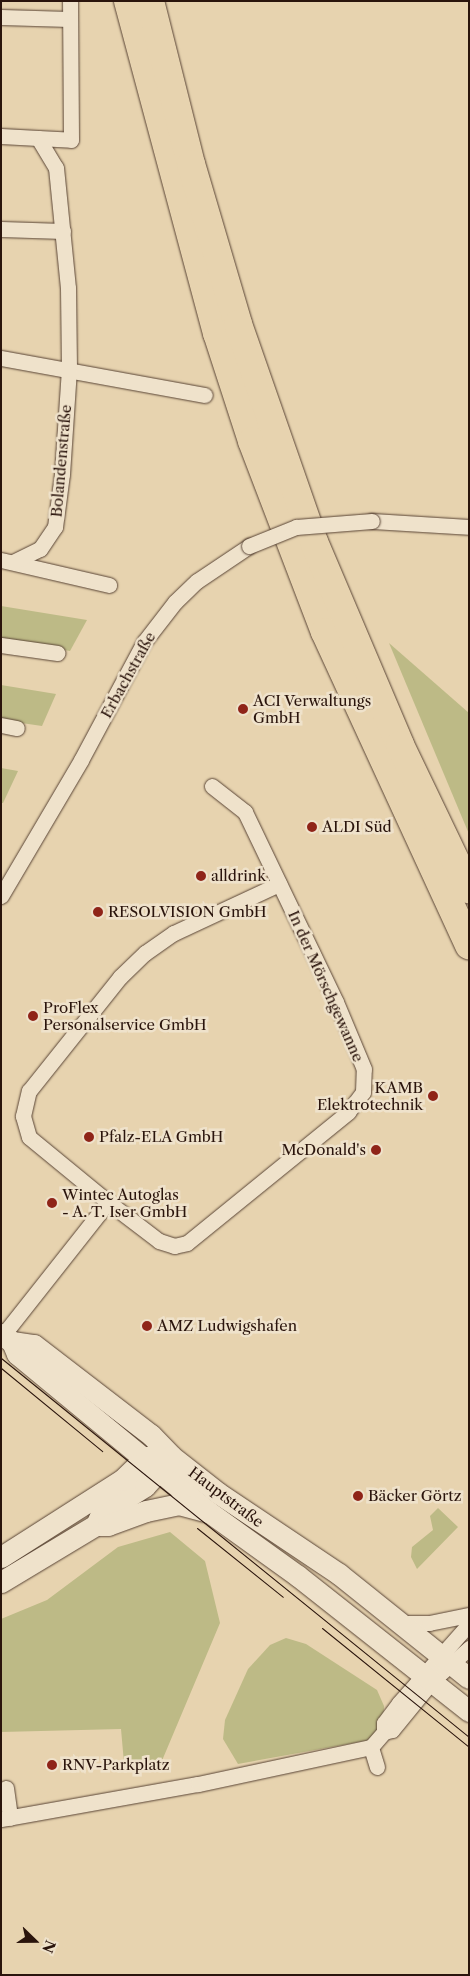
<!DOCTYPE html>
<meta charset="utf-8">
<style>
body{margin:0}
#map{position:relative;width:470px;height:1976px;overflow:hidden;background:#e7d3af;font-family:"Libre Caslon Text",serif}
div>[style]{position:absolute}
.green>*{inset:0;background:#bdba86}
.roads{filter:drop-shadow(0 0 1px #594435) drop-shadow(0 0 1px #594435)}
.street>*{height:15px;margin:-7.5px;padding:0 7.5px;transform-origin:7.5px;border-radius:7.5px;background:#efe2cb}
.secondary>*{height:21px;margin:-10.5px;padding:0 10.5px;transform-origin:10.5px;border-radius:10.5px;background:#efe2cb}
.highway>*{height:28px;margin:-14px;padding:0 14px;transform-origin:14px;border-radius:14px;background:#e7d3af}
.tram>*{height:1px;margin:-0.5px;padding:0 0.5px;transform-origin:0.5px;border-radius:0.5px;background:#2a140c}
.bridges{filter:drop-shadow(0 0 1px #594435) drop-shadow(0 0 1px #594435)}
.street-bridge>*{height:15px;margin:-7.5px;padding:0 7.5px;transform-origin:7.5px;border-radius:7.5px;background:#efe2cb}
.dots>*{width:14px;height:14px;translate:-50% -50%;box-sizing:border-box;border:2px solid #efe2cb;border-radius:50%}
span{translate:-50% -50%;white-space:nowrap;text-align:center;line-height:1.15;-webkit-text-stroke:5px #efe2cb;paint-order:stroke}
.street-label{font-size:15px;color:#2a140c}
.poi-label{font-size:15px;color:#2a140c}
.left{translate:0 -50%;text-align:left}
.right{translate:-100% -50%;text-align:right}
.frame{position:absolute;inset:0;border:2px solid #2a140c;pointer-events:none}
.north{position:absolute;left:10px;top:1916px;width:50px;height:50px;-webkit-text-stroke:4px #efe2cb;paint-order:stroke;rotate:112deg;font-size:14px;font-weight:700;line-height:20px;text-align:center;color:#2a140c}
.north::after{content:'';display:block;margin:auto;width:18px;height:22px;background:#2a140c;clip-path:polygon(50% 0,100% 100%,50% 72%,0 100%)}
</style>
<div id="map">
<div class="green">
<div style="clip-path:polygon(1px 606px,87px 620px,70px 651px,1px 639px)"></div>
<div style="clip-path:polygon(389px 643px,469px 713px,469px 834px)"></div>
<div style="clip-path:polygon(1px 685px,56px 694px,42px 726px,1px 720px)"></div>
<div style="clip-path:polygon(1px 768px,18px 771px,3px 803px,1px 803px)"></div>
<div style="clip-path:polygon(438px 1508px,458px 1527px,417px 1569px,411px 1557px,412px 1547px,433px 1530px,430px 1516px)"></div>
<div style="clip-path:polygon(170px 1532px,205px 1561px,220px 1623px,161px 1763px,124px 1763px,121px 1729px,1px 1732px,1px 1619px,47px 1600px,118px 1547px)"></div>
<div style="clip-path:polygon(286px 1638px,306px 1644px,377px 1690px,384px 1706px,383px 1731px,376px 1739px,238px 1764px,223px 1739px,225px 1720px,248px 1669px,270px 1645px)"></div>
</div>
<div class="roads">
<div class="street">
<div style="left:1px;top:17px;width:68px;rotate:1.7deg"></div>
<div style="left:1px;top:136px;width:37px;rotate:3deg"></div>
<div style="left:1px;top:229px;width:62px;rotate:1.8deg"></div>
<div style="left:1px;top:358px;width:207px;rotate:10.3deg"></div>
<div style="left:372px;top:521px;width:97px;rotate:3.5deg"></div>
<div style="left:1px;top:560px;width:111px;rotate:13deg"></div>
<div style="left:13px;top:562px;width:30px;rotate:-26deg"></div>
<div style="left:40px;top:549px;width:27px;rotate:-56deg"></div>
<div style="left:55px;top:527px;width:53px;rotate:-82.5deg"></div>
<div style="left:62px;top:474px;width:105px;rotate:-86.2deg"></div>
<div style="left:69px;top:369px;width:81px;rotate:-90.7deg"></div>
<div style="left:68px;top:288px;width:121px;rotate:-95.7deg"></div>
<div style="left:56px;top:168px;width:35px;rotate:-121deg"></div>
<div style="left:38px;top:138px;width:33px;rotate:3deg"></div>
<div style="left:71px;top:140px;width:139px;rotate:-90.4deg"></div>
<div style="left:1px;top:645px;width:57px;rotate:8.1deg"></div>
<div style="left:1px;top:725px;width:16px;rotate:11deg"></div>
<div style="left:1px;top:896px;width:158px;rotate:-59.5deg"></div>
<div style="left:81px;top:760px;width:134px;rotate:-61.9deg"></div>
<div style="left:144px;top:642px;width:51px;rotate:-52.2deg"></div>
<div style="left:175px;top:602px;width:30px;rotate:-44deg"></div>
<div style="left:197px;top:581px;width:63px;rotate:-33.9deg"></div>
<div style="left:108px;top:1202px;width:102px;rotate:-140.6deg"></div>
<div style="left:29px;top:1137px;width:22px;rotate:-106deg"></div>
<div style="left:23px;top:1116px;width:26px;rotate:-77deg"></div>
<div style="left:29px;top:1091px;width:146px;rotate:-51.4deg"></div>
<div style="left:120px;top:977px;width:35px;rotate:-44deg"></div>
<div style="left:145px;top:953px;width:35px;rotate:-35deg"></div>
<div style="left:174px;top:933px;width:116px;rotate:-25deg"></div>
<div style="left:3px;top:1335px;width:169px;rotate:-51.7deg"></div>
<div style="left:108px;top:1202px;width:64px;rotate:37.4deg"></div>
<div style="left:159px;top:1241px;width:16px;rotate:18deg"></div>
<div style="left:174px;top:1246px;width:13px;rotate:-13deg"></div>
<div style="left:187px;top:1243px;width:208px;rotate:-39.1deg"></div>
<div style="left:348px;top:1112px;width:25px;rotate:-53deg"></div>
<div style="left:363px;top:1092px;width:23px;rotate:-88deg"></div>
<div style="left:364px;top:1069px;width:73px;rotate:-112.7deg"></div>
<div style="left:336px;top:1002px;width:211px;rotate:-115.6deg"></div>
<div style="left:245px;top:812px;width:42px;rotate:-141.8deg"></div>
<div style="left:401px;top:1623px;width:28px"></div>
<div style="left:429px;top:1623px;width:41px;rotate:-11.3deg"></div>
<div style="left:384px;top:1732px;width:9px;rotate:-90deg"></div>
<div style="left:384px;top:1723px;width:25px;rotate:-53deg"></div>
<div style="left:399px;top:1703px;width:106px;rotate:-48.5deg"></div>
<div style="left:377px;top:1767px;width:21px;rotate:-107deg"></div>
<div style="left:371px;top:1747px;width:20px;rotate:-49deg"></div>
<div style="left:384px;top:1732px;width:8px;rotate:-14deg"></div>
<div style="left:392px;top:1730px;width:63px;rotate:-50.8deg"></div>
<div style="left:432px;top:1681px;width:50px;rotate:-41.7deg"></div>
<div style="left:6px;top:1788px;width:30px;rotate:82deg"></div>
<div style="left:1px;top:1819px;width:200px;rotate:-10.1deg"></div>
<div style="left:198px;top:1784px;width:177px;rotate:-12.1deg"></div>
</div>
<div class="secondary">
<div style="left:1px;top:1334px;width:14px;rotate:36deg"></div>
<div style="left:12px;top:1342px;width:13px;rotate:67deg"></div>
<div style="left:17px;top:1354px;width:249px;rotate:39.5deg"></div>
<div style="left:209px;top:1512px;width:110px;rotate:35.7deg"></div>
<div style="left:298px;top:1576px;width:218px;rotate:38.3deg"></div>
<div style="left:12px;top:1342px;width:22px;rotate:8deg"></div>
<div style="left:34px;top:1345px;width:148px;rotate:37.6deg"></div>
<div style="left:151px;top:1435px;width:29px;rotate:46deg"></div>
<div style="left:171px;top:1456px;width:60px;rotate:38.2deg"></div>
<div style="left:218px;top:1493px;width:146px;rotate:33.8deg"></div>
<div style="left:339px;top:1574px;width:166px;rotate:38.7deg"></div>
<div style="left:96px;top:1525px;width:12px;rotate:-66deg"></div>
<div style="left:101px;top:1514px;width:52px;rotate:-32.5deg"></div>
<div style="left:145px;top:1486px;width:36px;rotate:-48deg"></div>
<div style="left:1px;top:1557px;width:143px;rotate:-32.5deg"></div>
<div style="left:122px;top:1480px;width:33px;rotate:-44deg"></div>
<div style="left:146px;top:1457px;width:12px"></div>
<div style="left:1px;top:1582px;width:111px;rotate:-31deg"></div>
<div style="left:96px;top:1525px;width:12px"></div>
<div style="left:108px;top:1525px;width:40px;rotate:-20.2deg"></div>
<div style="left:146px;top:1511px;width:34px;rotate:-12deg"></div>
<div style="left:179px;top:1504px;width:28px;rotate:15deg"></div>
</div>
<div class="highway">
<div style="left:128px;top:1px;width:344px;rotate:75deg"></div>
<div style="left:217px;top:333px;width:114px;rotate:72deg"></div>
<div style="left:252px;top:441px;width:204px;rotate:69.1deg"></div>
<div style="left:325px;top:632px;width:345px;rotate:65.3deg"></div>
<div style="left:150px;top:1px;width:168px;rotate:75.9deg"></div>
<div style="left:191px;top:164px;width:167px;rotate:73.6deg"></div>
<div style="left:238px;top:324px;width:231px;rotate:70.8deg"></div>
<div style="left:314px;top:542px;width:220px;rotate:67deg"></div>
<div style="left:400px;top:745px;width:160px;rotate:64.4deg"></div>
</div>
</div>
<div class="tram">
<div style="left:1px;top:1358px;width:602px;rotate:39deg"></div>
<div style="left:1px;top:1368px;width:131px;rotate:39.4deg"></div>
<div style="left:197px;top:1528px;width:110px;rotate:38.7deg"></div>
<div style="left:322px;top:1628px;width:189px;rotate:39deg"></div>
</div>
<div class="bridges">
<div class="street-bridge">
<div style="left:249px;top:546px;width:51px;rotate:-22deg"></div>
<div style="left:296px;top:527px;width:76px;rotate:-4.5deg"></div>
</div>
</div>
<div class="dots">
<div style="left:243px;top:709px;background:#8f2418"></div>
<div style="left:312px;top:827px;background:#8f2418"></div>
<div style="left:201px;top:876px;background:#8f2418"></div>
<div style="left:98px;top:912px;background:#8f2418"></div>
<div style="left:33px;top:1016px;background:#8f2418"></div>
<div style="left:433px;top:1096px;background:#8f2418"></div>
<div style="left:89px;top:1137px;background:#8f2418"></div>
<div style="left:376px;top:1150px;background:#8f2418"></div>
<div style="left:52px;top:1203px;background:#8f2418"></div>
<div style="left:147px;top:1326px;background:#8f2418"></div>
<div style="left:358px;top:1496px;background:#8f2418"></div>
<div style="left:52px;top:1765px;background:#8f2418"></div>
</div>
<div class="street-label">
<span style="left:61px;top:461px;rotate:-85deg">Bolandenstraße</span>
<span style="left:128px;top:675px;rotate:-61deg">Erbachstraße</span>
<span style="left:326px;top:986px;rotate:66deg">In der Mörschgewanne</span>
<span style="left:226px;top:1497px;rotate:37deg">Hauptstraße</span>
</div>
<div class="poi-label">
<span class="left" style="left:253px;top:709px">ACI Verwaltungs<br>GmbH</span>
<span class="left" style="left:322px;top:827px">ALDI Süd</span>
<span class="left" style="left:211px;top:876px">alldrink</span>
<span class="left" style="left:108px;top:912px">RESOLVISION GmbH</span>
<span class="left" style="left:43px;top:1016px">ProFlex<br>Personalservice GmbH</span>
<span class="right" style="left:423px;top:1096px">KAMB<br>Elektrotechnik</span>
<span class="left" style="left:99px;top:1137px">Pfalz-ELA GmbH</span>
<span class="right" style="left:366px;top:1150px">McDonald's</span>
<span class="left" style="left:62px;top:1203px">Wintec Autoglas<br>- A. T. Iser GmbH</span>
<span class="left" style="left:157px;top:1326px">AMZ Ludwigshafen</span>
<span class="left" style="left:368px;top:1496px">Bäcker Görtz</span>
<span class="left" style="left:62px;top:1765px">RNV-Parkplatz</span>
</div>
<div class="frame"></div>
<div class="north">N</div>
</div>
